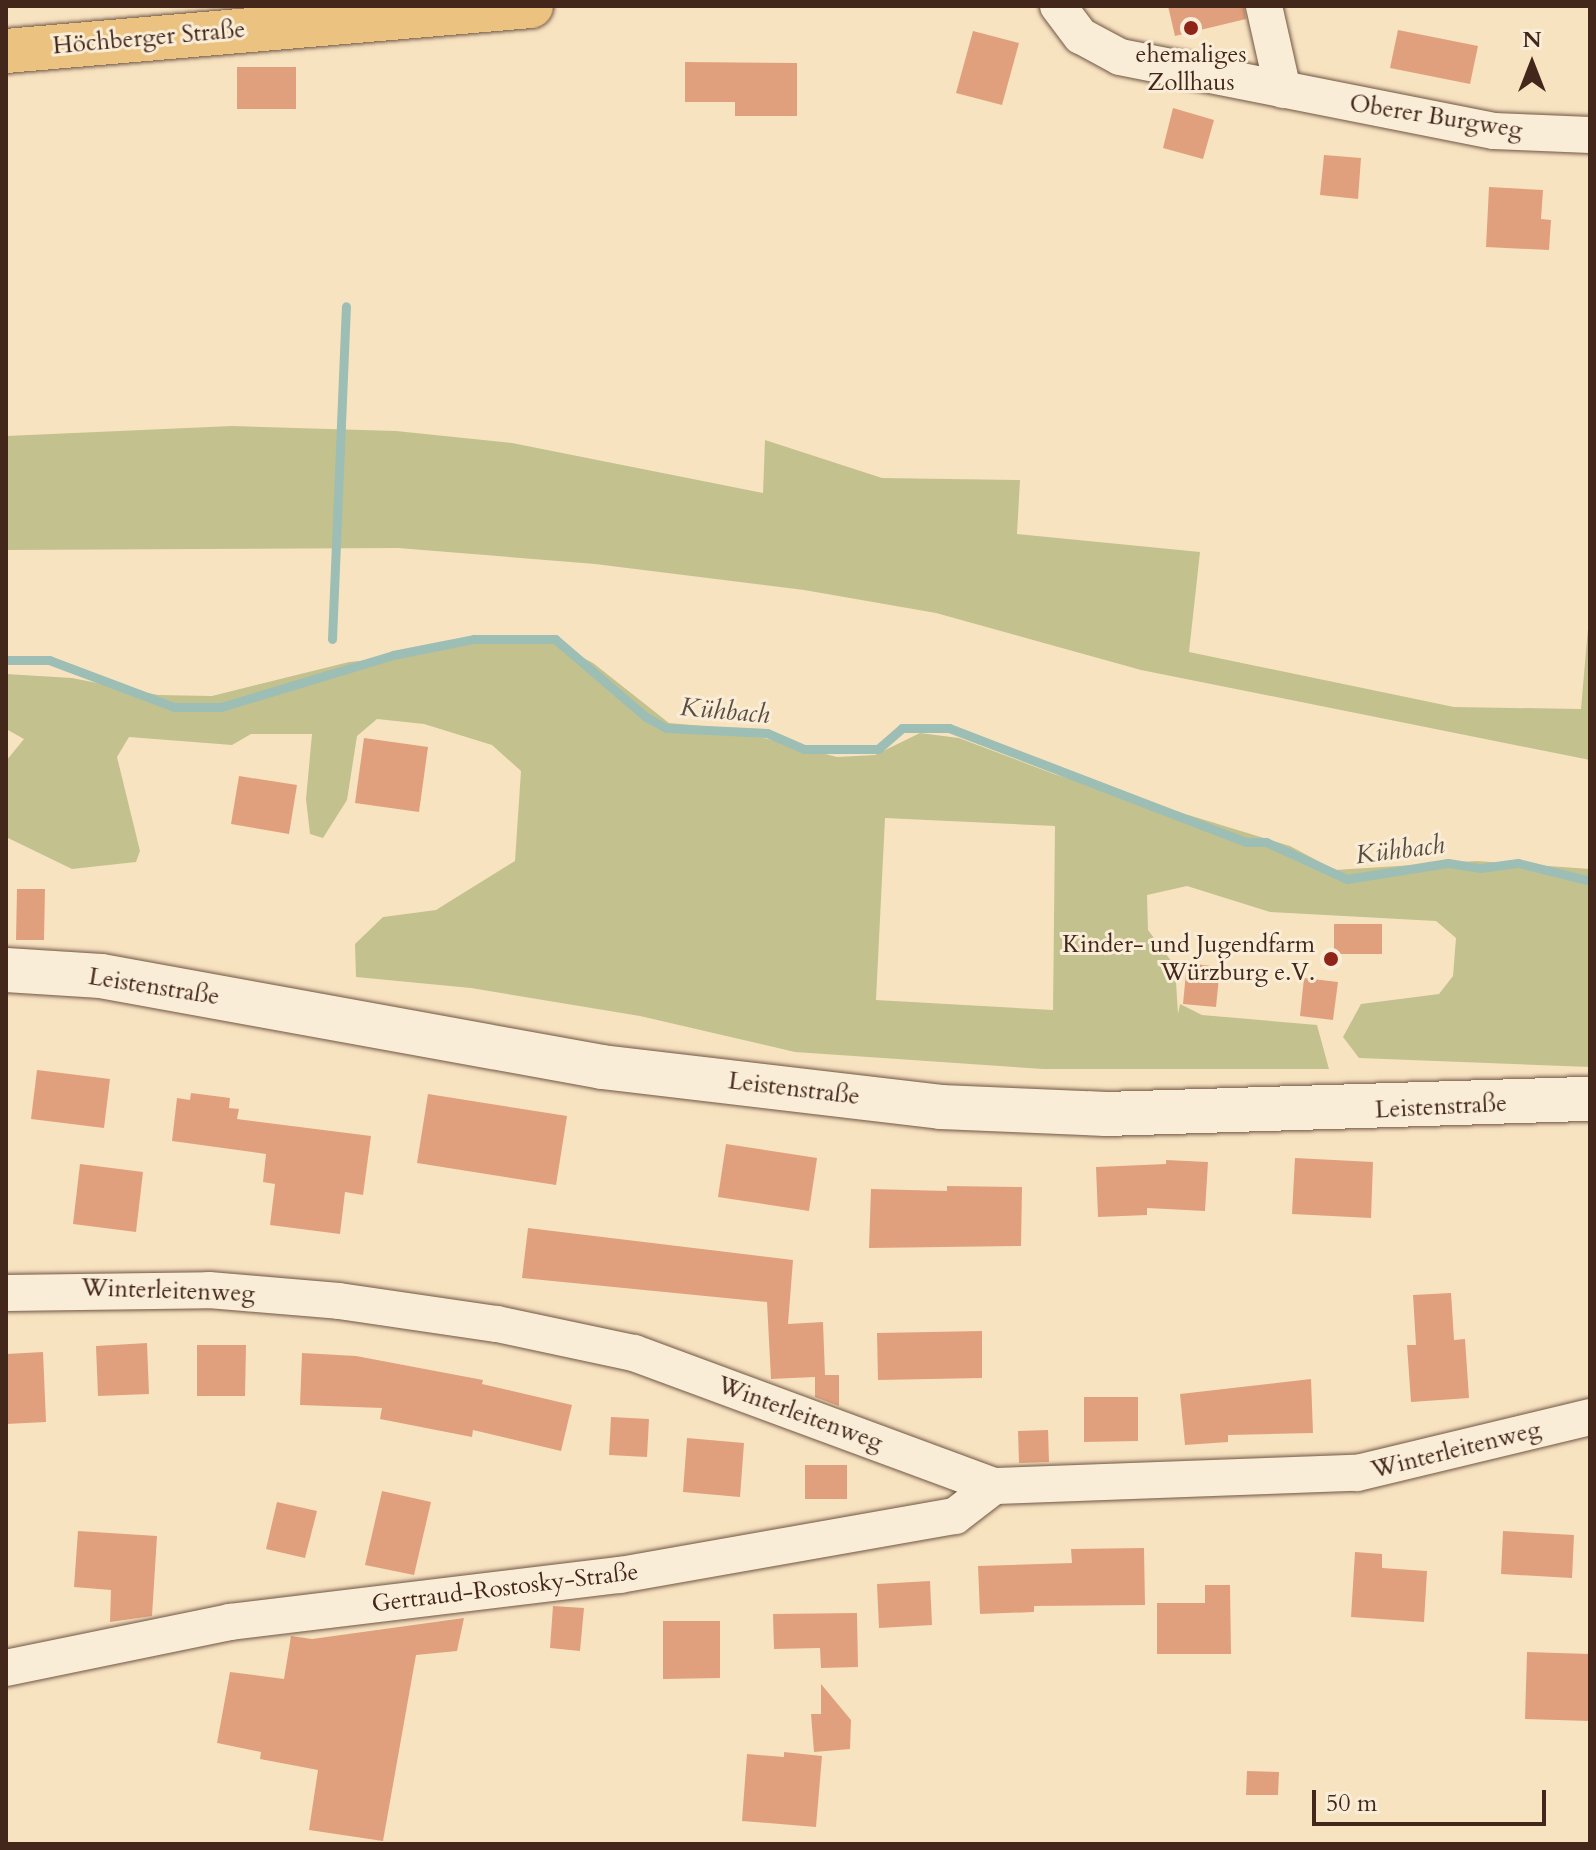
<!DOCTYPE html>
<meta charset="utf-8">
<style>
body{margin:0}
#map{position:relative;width:1596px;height:1850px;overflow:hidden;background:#f8e3c1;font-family:Cardo,serif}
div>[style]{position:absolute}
.green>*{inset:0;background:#c3c28e}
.stream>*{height:9px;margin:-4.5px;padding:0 4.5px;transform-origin:4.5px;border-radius:4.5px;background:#9dbeb4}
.building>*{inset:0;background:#e1a07d}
.roads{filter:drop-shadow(0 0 2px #715644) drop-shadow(0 0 2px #715644)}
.street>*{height:36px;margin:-18px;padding:0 18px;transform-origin:18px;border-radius:18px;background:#faedd7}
.secondary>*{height:44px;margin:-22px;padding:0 22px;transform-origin:22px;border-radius:22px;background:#faedd7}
.primary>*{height:44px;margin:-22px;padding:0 22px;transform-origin:22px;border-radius:22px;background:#ecc280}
.dots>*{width:22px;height:22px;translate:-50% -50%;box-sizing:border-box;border:4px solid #faedd7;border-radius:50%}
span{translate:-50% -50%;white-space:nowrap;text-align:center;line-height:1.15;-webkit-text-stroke:6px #faedd7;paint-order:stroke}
.street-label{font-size:24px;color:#44271b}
.poi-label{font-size:24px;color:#44271b}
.right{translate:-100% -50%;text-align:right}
.water-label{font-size:26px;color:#5a4d41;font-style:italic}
.frame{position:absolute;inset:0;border:8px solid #44271b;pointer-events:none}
.north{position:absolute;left:1492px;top:24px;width:80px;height:80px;-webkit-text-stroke:6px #faedd7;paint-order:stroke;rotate:0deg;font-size:22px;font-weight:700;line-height:32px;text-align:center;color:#44271b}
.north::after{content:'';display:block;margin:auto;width:28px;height:36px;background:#44271b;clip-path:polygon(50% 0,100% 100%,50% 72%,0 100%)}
.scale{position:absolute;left:1312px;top:1790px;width:234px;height:36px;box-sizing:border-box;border:4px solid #44271b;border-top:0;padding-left:10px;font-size:24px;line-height:28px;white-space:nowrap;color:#44271b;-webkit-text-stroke:6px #faedd7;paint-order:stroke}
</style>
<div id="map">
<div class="green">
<div style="clip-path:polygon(232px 426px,396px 431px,512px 443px,763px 493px,765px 440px,882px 478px,1020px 480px,1017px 534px,1200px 552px,1189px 652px,1454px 707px,1581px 709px,1590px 605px,1590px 760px,1141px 670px,936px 613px,804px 590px,595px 564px,398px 548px,6px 550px,6px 436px)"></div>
<div style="clip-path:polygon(evenodd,541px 636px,593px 663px,669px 723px,726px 728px,837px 757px,875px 755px,920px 733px,959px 738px,1054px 774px,1290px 846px,1335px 870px,1477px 861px,1590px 869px,1590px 1067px,1359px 1058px,1343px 1037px,1361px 1004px,1439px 994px,1453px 976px,1456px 938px,1436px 921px,1270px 912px,1187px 886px,1147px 895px,1148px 930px,1175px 966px,1178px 1014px,1180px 1004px,1202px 1015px,1317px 1025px,1329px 1069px,1043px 1069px,795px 1052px,640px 1016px,471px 988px,356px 977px,355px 944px,383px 917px,436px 910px,515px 861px,521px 771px,492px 745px,424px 724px,377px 719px,357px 736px,347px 800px,323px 838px,310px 834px,306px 799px,312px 734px,251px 734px,232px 745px,129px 737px,117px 757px,140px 851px,136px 862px,72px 869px,6px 837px,6px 761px,24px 739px,6px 729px,6px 674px,72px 678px,158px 695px,212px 696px,349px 662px,418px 655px,500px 637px,541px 636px,885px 818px,1055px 826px,1053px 1010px,876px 1000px,885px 818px)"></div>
</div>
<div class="stream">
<div style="left:332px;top:639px;width:333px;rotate:-87.6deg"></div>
<div style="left:6px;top:660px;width:43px"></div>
<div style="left:49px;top:660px;width:134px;rotate:20.6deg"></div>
<div style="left:174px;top:707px;width:47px"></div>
<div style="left:221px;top:707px;width:180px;rotate:-16.8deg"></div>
<div style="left:393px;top:655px;width:83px;rotate:-11.2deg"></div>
<div style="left:474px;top:639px;width:81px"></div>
<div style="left:555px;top:639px;width:120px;rotate:40.6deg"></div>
<div style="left:646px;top:717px;width:23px;rotate:29deg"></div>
<div style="left:666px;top:728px;width:101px;rotate:2.8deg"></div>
<div style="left:767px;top:733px;width:40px;rotate:23.4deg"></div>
<div style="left:804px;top:749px;width:74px"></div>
<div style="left:878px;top:749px;width:32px;rotate:-41deg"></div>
<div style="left:902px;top:728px;width:47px"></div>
<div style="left:949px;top:728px;width:318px;rotate:21deg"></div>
<div style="left:1246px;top:842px;width:20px"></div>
<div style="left:1266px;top:842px;width:89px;rotate:24.6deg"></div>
<div style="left:1347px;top:879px;width:102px;rotate:-9deg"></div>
<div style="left:1448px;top:863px;width:33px;rotate:9deg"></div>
<div style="left:1481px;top:868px;width:37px;rotate:-8deg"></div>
<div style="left:1518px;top:863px;width:74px;rotate:14deg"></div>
</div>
<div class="building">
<div style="clip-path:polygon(1168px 6px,1244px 6px,1246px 19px,1175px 36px)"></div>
<div style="clip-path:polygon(1398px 30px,1478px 46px,1470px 84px,1390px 68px)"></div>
<div style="clip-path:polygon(973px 31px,1019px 43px,1002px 105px,956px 93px)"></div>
<div style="clip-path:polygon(685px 62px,797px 63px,797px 116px,735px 116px,735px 102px,685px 102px)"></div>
<div style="clip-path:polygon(237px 67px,296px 67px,296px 109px,237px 109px)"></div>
<div style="clip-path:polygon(1173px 108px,1214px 120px,1203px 159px,1163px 148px)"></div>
<div style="clip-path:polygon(1324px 155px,1361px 158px,1358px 199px,1320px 195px)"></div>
<div style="clip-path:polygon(1489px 187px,1543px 190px,1541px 219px,1551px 220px,1549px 250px,1486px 247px)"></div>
<div style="clip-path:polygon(364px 738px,428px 747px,419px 812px,355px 803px)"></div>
<div style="clip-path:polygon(239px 776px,297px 785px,289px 834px,231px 824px)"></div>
<div style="clip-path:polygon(17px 889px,45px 889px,44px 940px,16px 940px)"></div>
<div style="clip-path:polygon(1334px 924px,1382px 924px,1382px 954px,1334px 954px)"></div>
<div style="clip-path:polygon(1187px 963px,1220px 967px,1216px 1007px,1183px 1004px)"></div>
<div style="clip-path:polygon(1304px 978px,1338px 982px,1333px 1020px,1300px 1016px)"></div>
<div style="clip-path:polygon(37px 1070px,110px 1079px,104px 1128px,31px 1119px)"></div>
<div style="clip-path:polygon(191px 1093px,230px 1098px,229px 1108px,239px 1109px,237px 1119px,371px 1136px,363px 1195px,345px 1192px,340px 1234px,270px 1225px,275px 1184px,263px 1182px,266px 1154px,172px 1141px,177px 1098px,190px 1100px)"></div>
<div style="clip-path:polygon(428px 1094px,567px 1116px,556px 1185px,417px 1163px)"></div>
<div style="clip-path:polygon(726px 1144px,817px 1158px,809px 1211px,718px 1197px)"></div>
<div style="clip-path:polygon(1295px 1158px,1373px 1162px,1371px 1218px,1292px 1214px)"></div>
<div style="clip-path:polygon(1166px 1160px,1208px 1162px,1205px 1211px,1147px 1208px,1147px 1215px,1098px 1217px,1096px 1167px,1166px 1164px)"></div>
<div style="clip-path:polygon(80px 1164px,143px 1172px,136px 1232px,73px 1224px)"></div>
<div style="clip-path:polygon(947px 1186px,1022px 1187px,1021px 1246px,869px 1248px,871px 1189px,947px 1191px)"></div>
<div style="clip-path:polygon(528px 1228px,793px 1260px,788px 1324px,823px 1322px,825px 1375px,839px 1375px,839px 1406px,815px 1397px,815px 1377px,771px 1379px,767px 1302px,522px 1278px)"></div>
<div style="clip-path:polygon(1451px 1293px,1454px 1340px,1465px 1339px,1469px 1398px,1411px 1402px,1407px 1345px,1416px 1345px,1413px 1295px)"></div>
<div style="clip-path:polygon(982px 1331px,982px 1378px,878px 1380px,877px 1333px)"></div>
<div style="clip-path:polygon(147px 1343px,149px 1394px,98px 1396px,96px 1346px)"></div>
<div style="clip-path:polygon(197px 1345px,246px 1345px,245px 1396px,197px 1396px)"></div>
<div style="clip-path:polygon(43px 1352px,46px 1422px,6px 1424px,6px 1354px)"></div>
<div style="clip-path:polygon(302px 1353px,356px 1356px,483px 1380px,482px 1384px,572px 1405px,561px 1451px,473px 1430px,472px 1437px,380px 1419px,382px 1408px,300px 1405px)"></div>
<div style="clip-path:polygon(1311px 1379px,1313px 1433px,1228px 1435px,1228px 1442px,1185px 1445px,1180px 1394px)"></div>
<div style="clip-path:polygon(1084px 1397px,1138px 1397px,1138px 1441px,1084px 1442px)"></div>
<div style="clip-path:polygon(611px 1417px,649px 1419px,647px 1457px,609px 1455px)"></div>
<div style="clip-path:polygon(1048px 1430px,1049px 1462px,1019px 1463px,1018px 1431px)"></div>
<div style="clip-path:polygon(687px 1438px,744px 1443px,740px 1497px,683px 1492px)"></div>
<div style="clip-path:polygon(805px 1465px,847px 1465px,847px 1499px,805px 1499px)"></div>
<div style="clip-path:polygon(382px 1491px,431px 1502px,414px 1575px,365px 1565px)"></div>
<div style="clip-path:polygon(277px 1502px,317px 1511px,305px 1558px,266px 1549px)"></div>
<div style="clip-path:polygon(78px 1531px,157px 1536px,152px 1616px,110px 1622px,111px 1590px,74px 1587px)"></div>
<div style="clip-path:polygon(1503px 1531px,1574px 1535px,1572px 1578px,1501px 1574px)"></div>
<div style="clip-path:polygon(1144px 1548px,1145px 1605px,1034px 1606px,1034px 1612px,980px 1614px,978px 1566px,1072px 1563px,1071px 1549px)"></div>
<div style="clip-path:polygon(1355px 1552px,1382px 1554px,1382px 1568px,1427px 1571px,1424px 1622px,1351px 1617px)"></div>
<div style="clip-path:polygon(930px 1581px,932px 1625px,879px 1628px,877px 1584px)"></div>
<div style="clip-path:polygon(1205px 1585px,1230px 1585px,1231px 1654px,1157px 1654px,1157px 1603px,1205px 1603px)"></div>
<div style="clip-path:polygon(553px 1606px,584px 1608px,580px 1651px,550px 1648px)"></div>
<div style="clip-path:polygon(857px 1613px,858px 1667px,821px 1668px,820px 1648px,774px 1649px,773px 1614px)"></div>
<div style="clip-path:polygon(464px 1618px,457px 1651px,416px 1655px,383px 1841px,309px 1830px,318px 1770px,260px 1759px,261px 1752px,217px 1743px,230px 1672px,284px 1679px,291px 1636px,312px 1639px)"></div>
<div style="clip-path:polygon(663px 1621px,720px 1621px,720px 1678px,663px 1679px)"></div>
<div style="clip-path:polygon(1527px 1652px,1590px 1654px,1589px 1721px,1525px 1719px)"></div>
<div style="clip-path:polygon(821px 1684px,851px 1720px,850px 1749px,814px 1752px,811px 1714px,821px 1714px)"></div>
<div style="clip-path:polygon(784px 1752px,822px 1756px,816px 1827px,742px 1821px,747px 1754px,784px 1757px)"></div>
<div style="clip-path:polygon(1247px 1771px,1279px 1772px,1278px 1795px,1246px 1795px)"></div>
</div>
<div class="roads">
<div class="street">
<div style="left:1058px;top:6px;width:38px;rotate:53deg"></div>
<div style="left:1081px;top:36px;width:44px;rotate:28.3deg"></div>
<div style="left:1120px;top:57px;width:381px;rotate:11.2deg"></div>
<div style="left:1494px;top:131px;width:96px;rotate:2.4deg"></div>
<div style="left:1264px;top:6px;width:86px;rotate:77.3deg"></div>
<div style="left:6px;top:1293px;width:203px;rotate:-0.8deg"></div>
<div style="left:209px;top:1290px;width:130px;rotate:4.8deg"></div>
<div style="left:339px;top:1301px;width:160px;rotate:8.3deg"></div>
<div style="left:497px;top:1324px;width:140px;rotate:12deg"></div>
<div style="left:634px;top:1353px;width:384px;rotate:20.3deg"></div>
<div style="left:994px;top:1486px;width:363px;rotate:-2.1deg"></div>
<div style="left:1357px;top:1473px;width:240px;rotate:-13.5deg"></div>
<div style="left:6px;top:1668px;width:229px;rotate:-11.6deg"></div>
<div style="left:230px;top:1622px;width:393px;rotate:-6.9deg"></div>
<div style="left:620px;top:1575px;width:340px;rotate:-10deg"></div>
<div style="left:955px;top:1516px;width:49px;rotate:-37.6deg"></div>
</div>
<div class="secondary">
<div style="left:6px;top:970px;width:95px;rotate:3.6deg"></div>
<div style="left:101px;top:976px;width:509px;rotate:10.29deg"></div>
<div style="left:602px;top:1067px;width:341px;rotate:6.7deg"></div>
<div style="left:941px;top:1107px;width:165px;rotate:2.4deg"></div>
<div style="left:1106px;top:1114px;width:484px;rotate:-1.8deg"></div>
</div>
<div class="primary">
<div style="left:6px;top:51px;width:527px;rotate:-4.9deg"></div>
</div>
</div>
<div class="dots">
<div style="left:1191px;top:28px;background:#8f2418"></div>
<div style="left:1331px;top:959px;background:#8f2418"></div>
</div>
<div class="street-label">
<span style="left:149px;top:38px;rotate:-5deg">Höchberger Straße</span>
<span style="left:1436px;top:117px;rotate:9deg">Oberer Burgweg</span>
<span style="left:154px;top:987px;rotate:9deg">Leistenstraße</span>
<span style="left:794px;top:1089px;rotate:7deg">Leistenstraße</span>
<span style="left:1441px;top:1107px;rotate:-3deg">Leistenstraße</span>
<span style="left:168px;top:1291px;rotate:2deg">Winterleitenweg</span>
<span style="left:800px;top:1414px;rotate:20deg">Winterleitenweg</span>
<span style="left:1456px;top:1450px;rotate:-14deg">Winterleitenweg</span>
<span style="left:505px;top:1588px;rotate:-7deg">Gertraud-Rostosky-Straße</span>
</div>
<div class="poi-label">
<span style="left:1191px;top:69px">ehemaliges<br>Zollhaus</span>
<span class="right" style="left:1315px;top:959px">Kinder- und Jugendfarm<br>Würzburg e.V.</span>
</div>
<div class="water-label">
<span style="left:725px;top:711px;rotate:5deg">Kühbach</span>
<span style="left:1400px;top:850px;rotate:-7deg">Kühbach</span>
</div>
<div class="frame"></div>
<div class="north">N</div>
<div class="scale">50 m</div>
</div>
